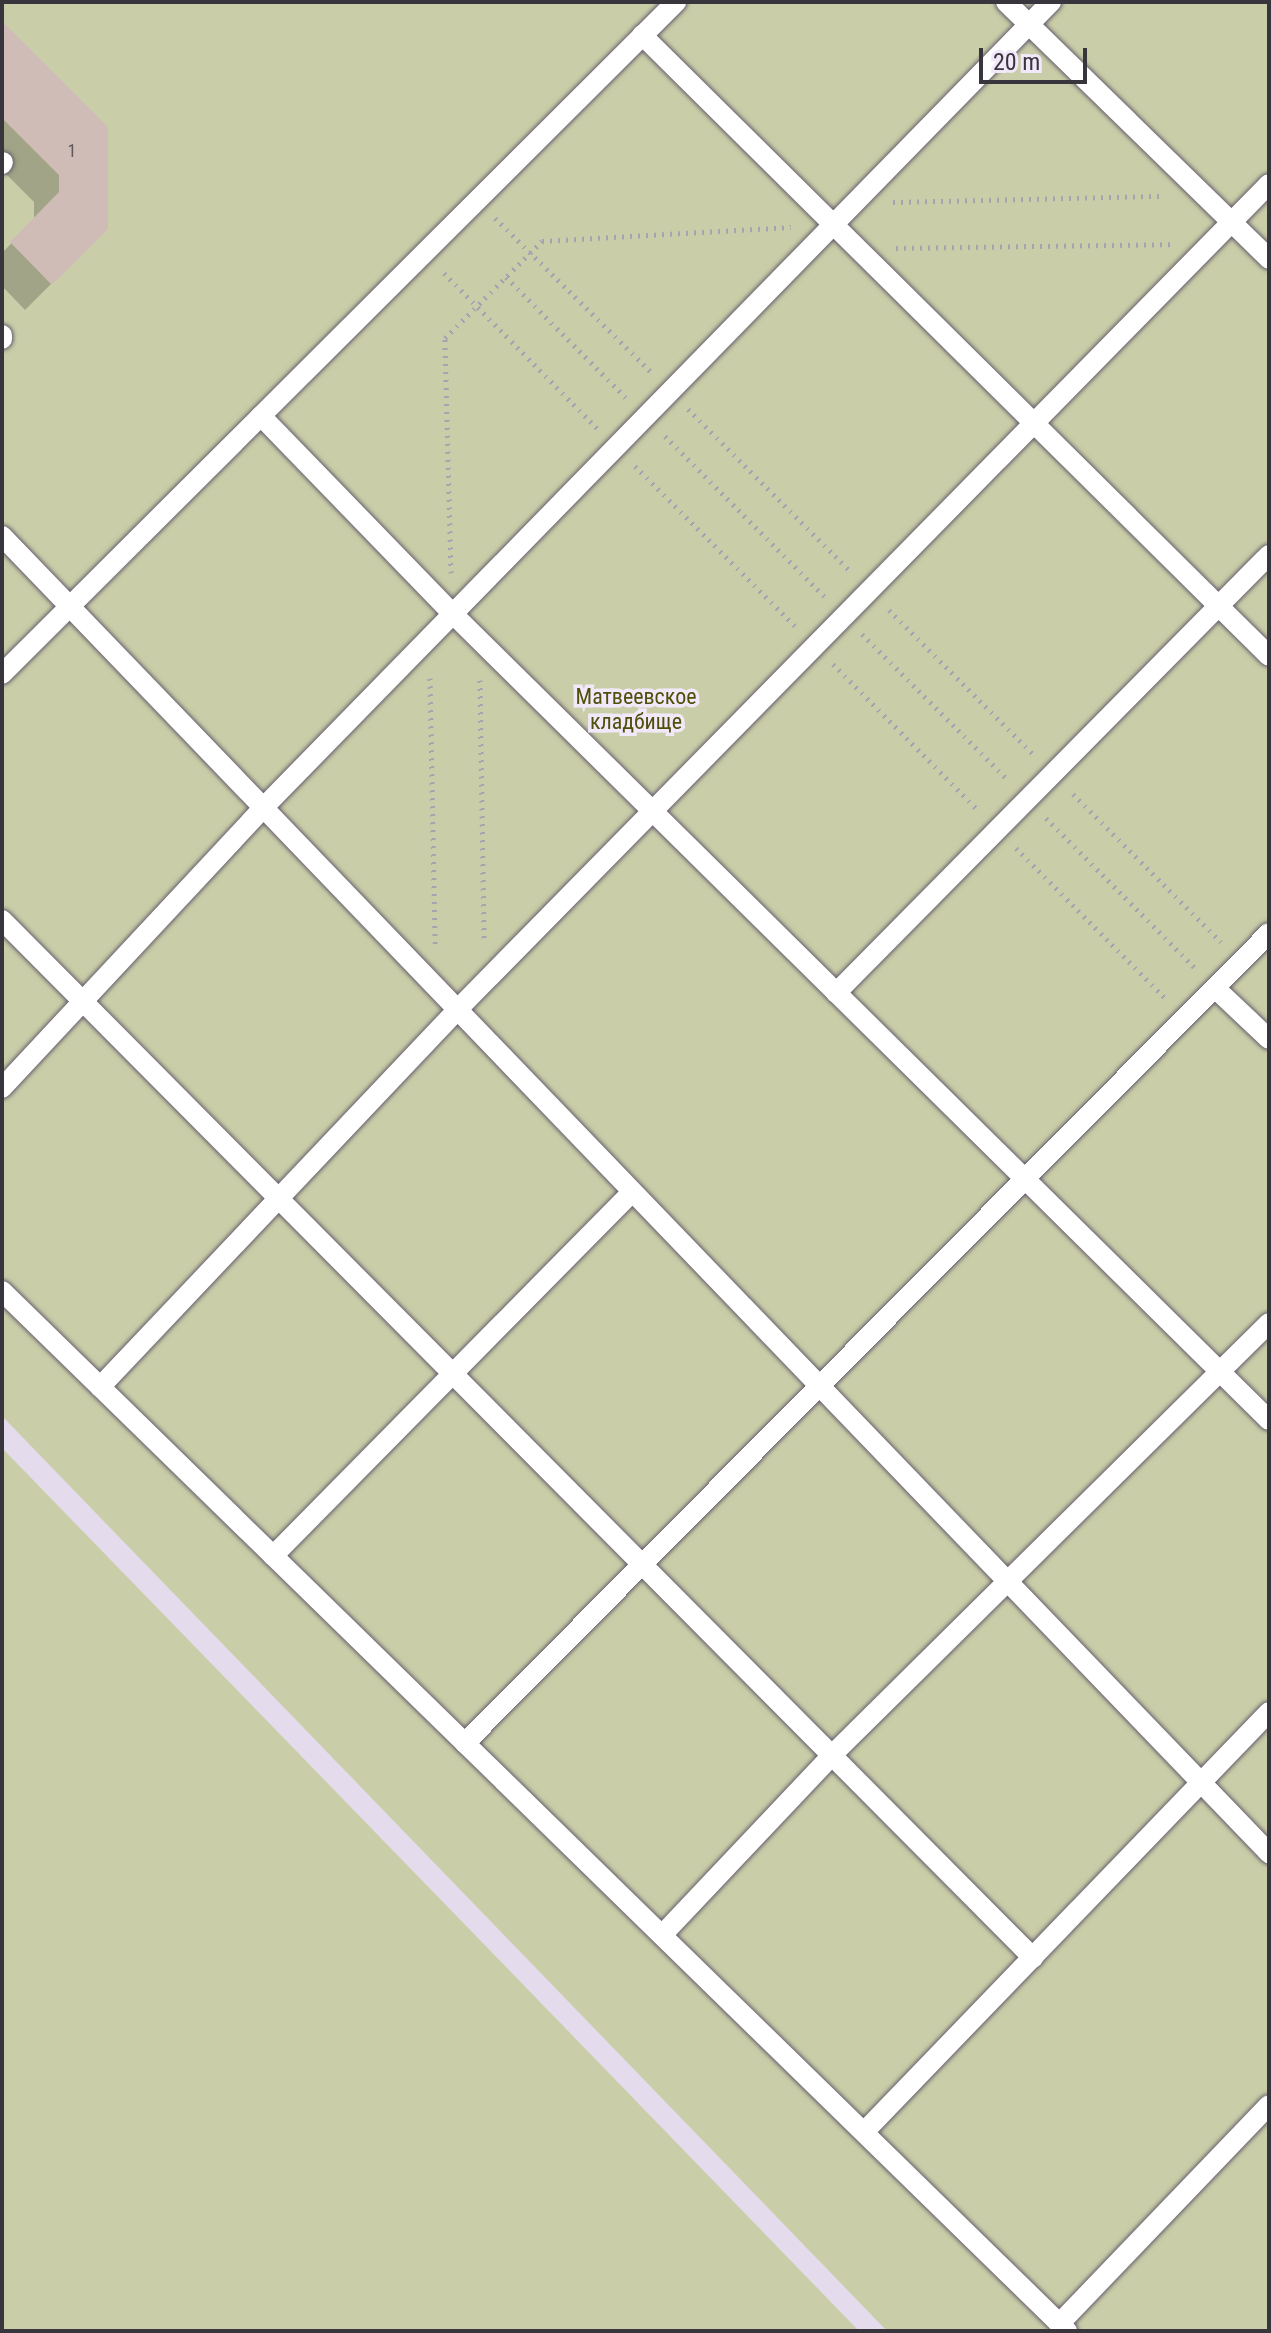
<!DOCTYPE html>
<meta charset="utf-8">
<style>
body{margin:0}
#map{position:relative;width:1271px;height:2333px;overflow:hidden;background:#e4dbec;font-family:"Roboto Condensed",sans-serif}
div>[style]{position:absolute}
.green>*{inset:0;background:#cacea8}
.shadow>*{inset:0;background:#0003}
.building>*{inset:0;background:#d0bcb6}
.path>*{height:5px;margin-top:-2.5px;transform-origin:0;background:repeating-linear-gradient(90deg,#a9a2b0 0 2px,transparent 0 8px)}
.roads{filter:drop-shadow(0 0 2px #665e6d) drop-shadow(0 0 2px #665e6d)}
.service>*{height:20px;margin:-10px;padding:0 10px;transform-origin:10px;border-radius:10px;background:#fff}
span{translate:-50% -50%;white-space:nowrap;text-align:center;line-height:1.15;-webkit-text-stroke:7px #f1e8f9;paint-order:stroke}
.number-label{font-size:18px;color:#5f575a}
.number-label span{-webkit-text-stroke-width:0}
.park-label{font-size:22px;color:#4e5009}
.frame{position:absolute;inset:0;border:4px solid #39353c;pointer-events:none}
.scale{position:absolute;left:979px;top:48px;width:108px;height:36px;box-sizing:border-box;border:4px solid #39353c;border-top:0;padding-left:10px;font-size:24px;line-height:28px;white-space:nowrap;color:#39353c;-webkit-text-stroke:6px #f1e8f9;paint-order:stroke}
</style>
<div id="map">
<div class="green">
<div style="clip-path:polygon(2px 2px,1269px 2px,1269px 2331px,887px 2331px,2px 1416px)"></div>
<div style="clip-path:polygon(2px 1448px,476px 1936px,859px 2331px,2px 2331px)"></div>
</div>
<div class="shadow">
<div style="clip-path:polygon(2px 24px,106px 229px,25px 310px,2px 286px,2px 253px,34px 220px,34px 202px,2px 170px)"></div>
</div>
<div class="building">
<div style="clip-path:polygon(2px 21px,108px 127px,108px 229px,52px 285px,10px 242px,59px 192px,59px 175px,2px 118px)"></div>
</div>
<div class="path">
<div style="left:893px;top:202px;width:270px;rotate:-1.3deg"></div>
<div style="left:495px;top:218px;width:222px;rotate:44.6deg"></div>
<div style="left:896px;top:248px;width:274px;rotate:-0.8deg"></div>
<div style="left:444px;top:273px;width:218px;rotate:45.4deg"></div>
<div style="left:506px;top:277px;width:170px;rotate:45.2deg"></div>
<div style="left:688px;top:409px;width:231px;rotate:45deg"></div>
<div style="left:665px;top:436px;width:226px;rotate:45.2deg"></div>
<div style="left:635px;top:466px;width:226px;rotate:45deg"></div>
<div style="left:451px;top:573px;width:235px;rotate:-91.5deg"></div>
<div style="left:445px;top:338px;width:137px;rotate:-45deg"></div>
<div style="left:542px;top:241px;width:249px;rotate:-3.2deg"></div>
<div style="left:889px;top:610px;width:206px;rotate:45deg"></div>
<div style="left:862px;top:634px;width:206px;rotate:45deg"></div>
<div style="left:833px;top:664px;width:206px;rotate:45.2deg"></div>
<div style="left:430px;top:678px;width:266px;rotate:88.9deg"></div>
<div style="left:480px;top:680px;width:262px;rotate:89.1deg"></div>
<div style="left:1073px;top:794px;width:209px;rotate:45deg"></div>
<div style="left:1046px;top:818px;width:214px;rotate:45.2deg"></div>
<div style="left:1016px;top:848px;width:214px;rotate:45.2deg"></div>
</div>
<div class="roads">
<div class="service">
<div style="left:1006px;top:2px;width:368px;rotate:44.3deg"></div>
<div style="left:642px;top:35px;width:882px;rotate:44.72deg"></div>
<div style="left:2px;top:164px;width:2px;rotate:-63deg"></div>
<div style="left:2px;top:335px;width:4px;rotate:90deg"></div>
<div style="left:261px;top:416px;width:274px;rotate:45.9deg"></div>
<div style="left:452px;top:613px;width:1148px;rotate:44.65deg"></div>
<div style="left:2px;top:536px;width:1828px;rotate:46.11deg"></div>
<div style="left:2px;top:674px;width:952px;rotate:-44.91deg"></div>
<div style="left:2px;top:920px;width:1463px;rotate:45.19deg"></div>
<div style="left:1215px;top:988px;width:74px;rotate:43.4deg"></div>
<div style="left:836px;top:993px;width:616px;rotate:-45.33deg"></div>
<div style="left:2px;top:1088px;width:384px;rotate:-47deg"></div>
<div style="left:264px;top:807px;width:1126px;rotate:-45.65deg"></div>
<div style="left:2px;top:1291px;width:1489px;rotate:44.32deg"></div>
<div style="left:100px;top:1387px;width:522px;rotate:-46.55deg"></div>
<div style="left:459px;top:1008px;width:1155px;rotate:-45.49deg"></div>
<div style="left:273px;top:1556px;width:511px;rotate:-45.4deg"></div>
<div style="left:465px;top:1743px;width:1141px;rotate:-45.21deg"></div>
<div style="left:662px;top:1935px;width:248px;rotate:-46.6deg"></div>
<div style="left:832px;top:1755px;width:614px;rotate:-44.67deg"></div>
<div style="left:864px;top:2132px;width:583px;rotate:-46.04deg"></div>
<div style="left:1059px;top:2324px;width:303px;rotate:-46.2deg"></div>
</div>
</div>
<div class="number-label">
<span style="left:72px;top:151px">1</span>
</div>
<div class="park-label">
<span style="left:636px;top:709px">Матвеевское<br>кладбище</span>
</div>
<div class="frame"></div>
<div class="scale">20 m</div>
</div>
